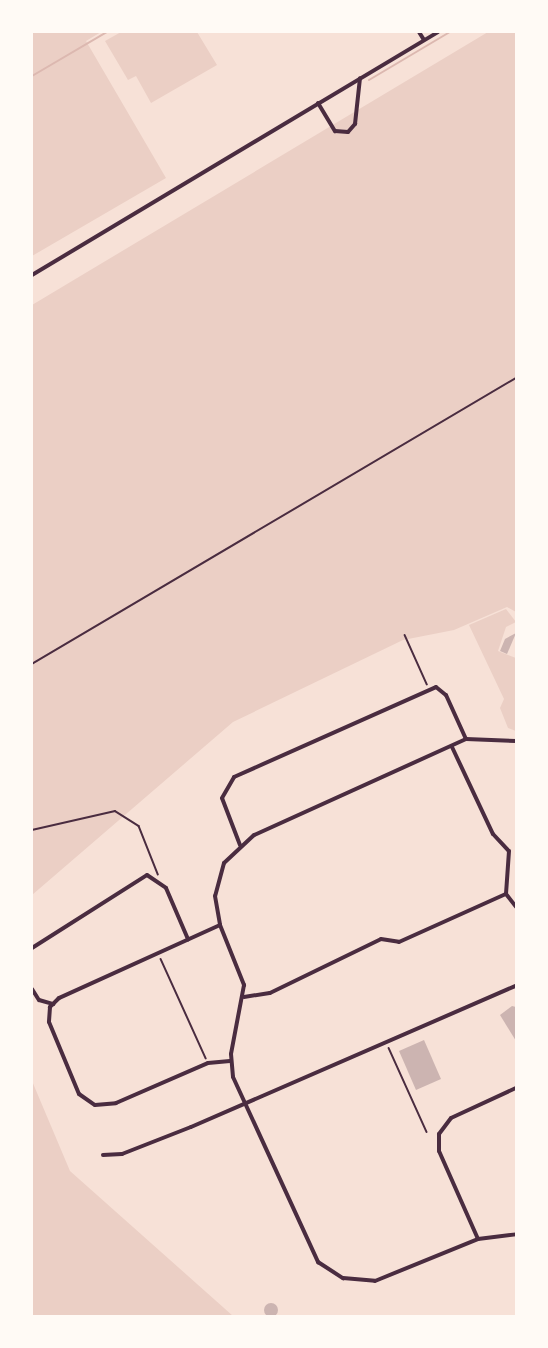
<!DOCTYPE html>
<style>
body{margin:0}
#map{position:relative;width:548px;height:1348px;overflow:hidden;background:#f7e1d7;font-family:Lato,sans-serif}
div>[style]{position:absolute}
.green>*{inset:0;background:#ebcfc5}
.stream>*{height:2px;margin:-1px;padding:0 1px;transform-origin:1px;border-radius:1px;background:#dcb8b0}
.building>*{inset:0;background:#ccb4b1}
.round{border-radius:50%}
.path>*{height:1.5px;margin:-0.75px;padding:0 0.75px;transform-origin:0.75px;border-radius:0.75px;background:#4a2c40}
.minor>*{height:4px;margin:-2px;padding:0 2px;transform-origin:2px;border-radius:2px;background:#4a2c40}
span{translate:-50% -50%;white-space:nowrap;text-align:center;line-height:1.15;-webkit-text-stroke:6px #fffaf5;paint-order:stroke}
.frame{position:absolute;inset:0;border:33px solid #fffaf5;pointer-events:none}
</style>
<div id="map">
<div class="green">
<div style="clip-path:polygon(32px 32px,101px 32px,86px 41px,166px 178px,32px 256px)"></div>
<div style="clip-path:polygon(121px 32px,197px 32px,217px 65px,151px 103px,136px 76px,128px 80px,105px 41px)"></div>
<div style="clip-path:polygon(488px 32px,516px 32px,516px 612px,507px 607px,454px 630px,403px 640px,233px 722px,32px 895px,32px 305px)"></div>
<div style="clip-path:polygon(506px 609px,516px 622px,506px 627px,498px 651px,516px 658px,516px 731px,508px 728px,500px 708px,504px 699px,469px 625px)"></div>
<div style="clip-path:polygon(32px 1081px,70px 1171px,233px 1316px,32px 1316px)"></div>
</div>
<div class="stream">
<div style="left:32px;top:76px;width:87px;rotate:-30.4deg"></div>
<div style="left:369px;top:80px;width:94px;rotate:-30.7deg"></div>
</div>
<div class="building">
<div style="clip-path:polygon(516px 633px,507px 654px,500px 651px,505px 639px)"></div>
<div style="clip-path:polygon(512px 1006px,516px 1007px,516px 1041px,500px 1015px)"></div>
<div style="clip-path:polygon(424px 1040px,441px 1079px,416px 1090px,399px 1051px)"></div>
<div class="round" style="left:264px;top:1303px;width:14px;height:14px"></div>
</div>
<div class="path">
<div style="left:405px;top:635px;width:54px;rotate:65.8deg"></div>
<div style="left:32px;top:664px;width:562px;rotate:-30.58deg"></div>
<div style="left:32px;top:830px;width:85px;rotate:-12.9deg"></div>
<div style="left:115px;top:811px;width:28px;rotate:32deg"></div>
<div style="left:139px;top:826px;width:52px;rotate:68.4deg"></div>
<div style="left:161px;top:959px;width:109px;rotate:65.6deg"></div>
<div style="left:389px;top:1048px;width:92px;rotate:65.7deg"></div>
</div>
<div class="minor">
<div style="left:419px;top:32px;width:9px;rotate:58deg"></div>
<div style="left:318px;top:103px;width:33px;rotate:59deg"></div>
<div style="left:335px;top:131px;width:13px;rotate:4deg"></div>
<div style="left:348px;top:132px;width:11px;rotate:-49deg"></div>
<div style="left:355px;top:124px;width:46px;rotate:-83.8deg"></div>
<div style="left:32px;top:275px;width:473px;rotate:-30.9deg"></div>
<div style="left:516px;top:741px;width:50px;rotate:-177.7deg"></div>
<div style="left:466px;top:739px;width:233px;rotate:155.6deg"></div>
<div style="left:254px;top:835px;width:41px;rotate:137deg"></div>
<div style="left:224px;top:863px;width:34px;rotate:105deg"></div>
<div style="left:215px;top:896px;width:29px;rotate:80deg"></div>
<div style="left:220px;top:925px;width:65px;rotate:68.2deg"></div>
<div style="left:244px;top:985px;width:70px;rotate:100.7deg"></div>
<div style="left:231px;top:1054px;width:23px;rotate:85deg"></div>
<div style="left:233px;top:1077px;width:204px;rotate:65.3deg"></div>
<div style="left:318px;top:1262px;width:30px;rotate:33deg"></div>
<div style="left:343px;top:1278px;width:32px;rotate:5deg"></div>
<div style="left:375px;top:1281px;width:111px;rotate:-22.2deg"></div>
<div style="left:478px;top:1239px;width:38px;rotate:-7deg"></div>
<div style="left:452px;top:747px;width:96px;rotate:64.8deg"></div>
<div style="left:493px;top:834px;width:23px;rotate:47deg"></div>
<div style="left:509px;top:851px;width:43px;rotate:94deg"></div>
<div style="left:506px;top:894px;width:16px;rotate:52deg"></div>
<div style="left:240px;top:845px;width:50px;rotate:-111deg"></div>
<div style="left:222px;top:798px;width:24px;rotate:-60deg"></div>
<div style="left:234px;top:777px;width:221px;rotate:-24deg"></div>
<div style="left:436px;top:687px;width:13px;rotate:39deg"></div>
<div style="left:446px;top:695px;width:48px;rotate:65.6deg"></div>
<div style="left:220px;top:925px;width:177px;rotate:155.6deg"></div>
<div style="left:59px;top:998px;width:13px;rotate:135deg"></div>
<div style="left:50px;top:1007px;width:15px;rotate:94deg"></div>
<div style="left:49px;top:1022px;width:78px;rotate:67.4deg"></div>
<div style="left:79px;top:1094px;width:19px;rotate:35deg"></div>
<div style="left:95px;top:1105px;width:21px;rotate:-5deg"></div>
<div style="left:116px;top:1103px;width:100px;rotate:-23.5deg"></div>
<div style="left:208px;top:1063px;width:22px;rotate:-5deg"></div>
<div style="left:32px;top:948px;width:136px;rotate:-32.4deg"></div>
<div style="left:147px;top:875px;width:23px;rotate:34deg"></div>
<div style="left:166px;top:888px;width:56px;rotate:66.7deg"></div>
<div style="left:32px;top:989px;width:13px;rotate:58deg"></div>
<div style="left:39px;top:1000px;width:15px;rotate:16deg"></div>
<div style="left:244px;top:997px;width:26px;rotate:-9deg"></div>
<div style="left:270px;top:993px;width:123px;rotate:-25.9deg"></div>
<div style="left:381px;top:939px;width:18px;rotate:9deg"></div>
<div style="left:399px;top:942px;width:117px;rotate:-24.2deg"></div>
<div style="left:103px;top:1155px;width:19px;rotate:-3deg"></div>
<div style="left:122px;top:1154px;width:74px;rotate:-21.4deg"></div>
<div style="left:191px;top:1127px;width:354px;rotate:-23.5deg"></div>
<div style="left:478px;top:1239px;width:96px;rotate:-113.9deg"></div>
<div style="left:439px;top:1151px;width:17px;rotate:-90deg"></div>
<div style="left:439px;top:1134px;width:20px;rotate:-53deg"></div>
<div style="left:451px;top:1118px;width:72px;rotate:-24.8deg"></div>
</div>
<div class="frame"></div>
</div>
